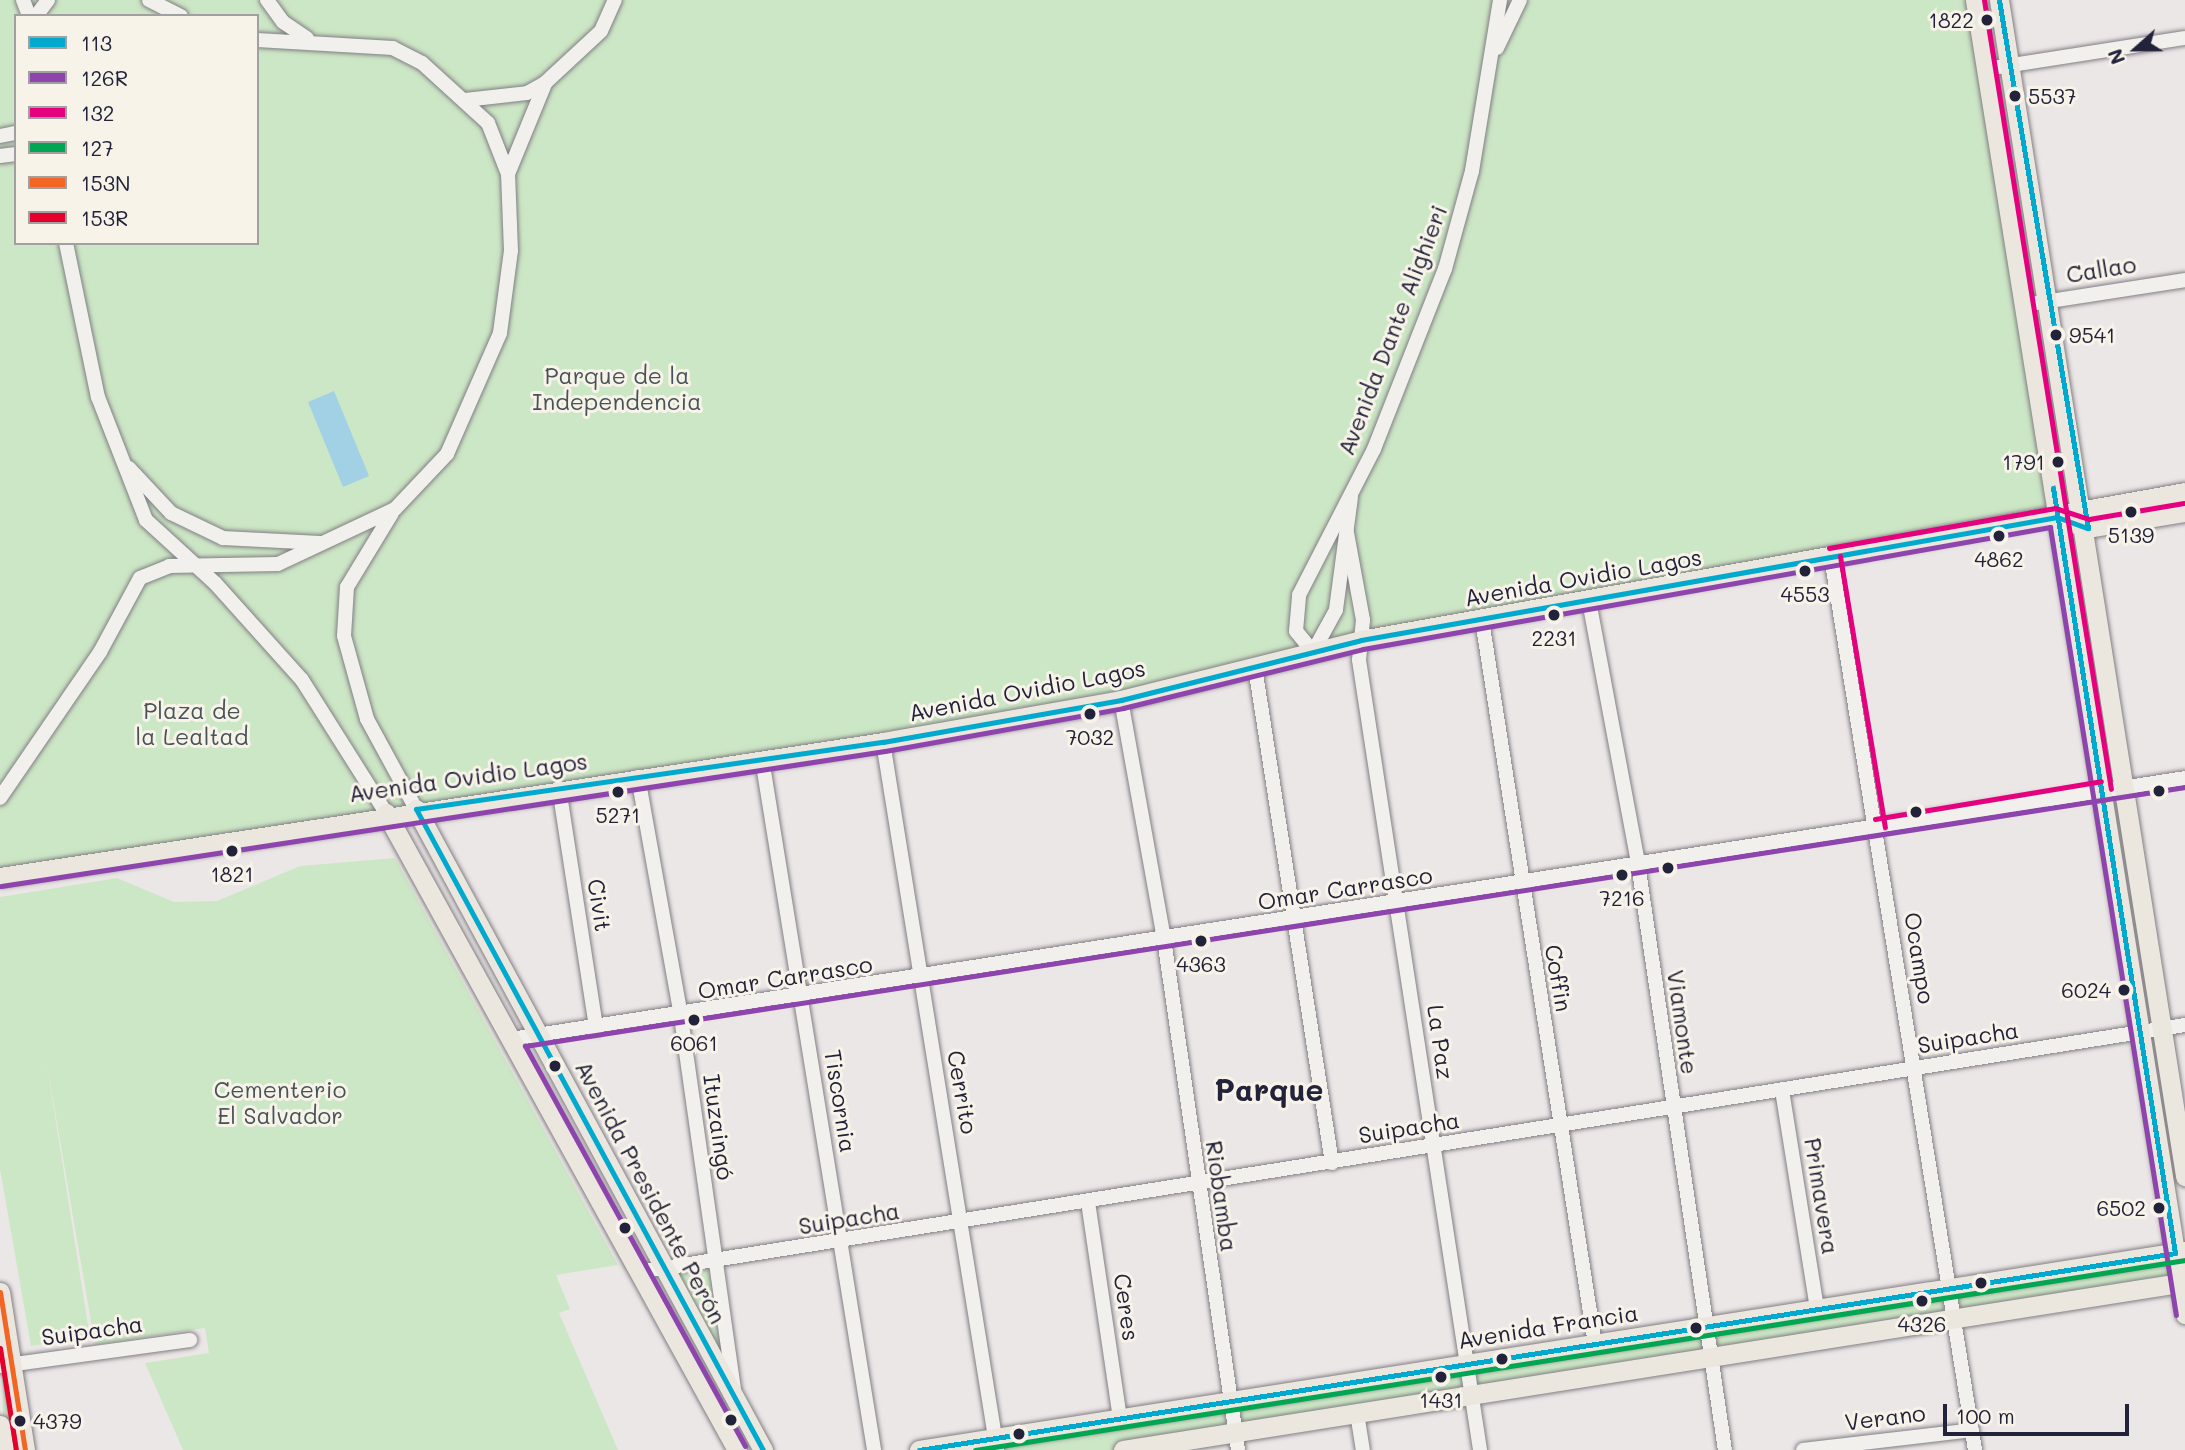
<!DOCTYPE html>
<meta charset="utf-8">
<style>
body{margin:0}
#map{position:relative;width:2185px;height:1450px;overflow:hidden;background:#ece7e7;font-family:Mali,sans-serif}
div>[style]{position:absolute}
.green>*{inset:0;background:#cce7c5}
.water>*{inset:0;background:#a2d0e4}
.roads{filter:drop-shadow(0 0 2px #817f84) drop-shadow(0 0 2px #817f84)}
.minor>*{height:14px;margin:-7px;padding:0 7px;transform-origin:7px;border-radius:7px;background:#f1f0ec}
.major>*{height:19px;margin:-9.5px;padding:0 9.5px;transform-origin:9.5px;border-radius:9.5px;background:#ebe6de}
.bus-1>*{height:5px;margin:-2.5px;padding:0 2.5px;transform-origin:2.5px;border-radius:2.5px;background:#00a9ce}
.bus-2>*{height:5px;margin:-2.5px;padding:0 2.5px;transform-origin:2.5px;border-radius:2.5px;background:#8e44ad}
.bus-3>*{height:5px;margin:-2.5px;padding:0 2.5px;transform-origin:2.5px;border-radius:2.5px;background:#e5007d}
.bus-4>*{height:5px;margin:-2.5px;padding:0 2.5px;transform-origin:2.5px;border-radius:2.5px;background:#00a651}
.bus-5>*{height:5px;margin:-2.5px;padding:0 2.5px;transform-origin:2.5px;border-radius:2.5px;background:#f26522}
.bus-6>*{height:5px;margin:-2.5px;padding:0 2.5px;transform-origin:2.5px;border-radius:2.5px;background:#e4002b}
.dots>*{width:19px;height:19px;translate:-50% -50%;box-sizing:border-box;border:4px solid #f7f3e8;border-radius:50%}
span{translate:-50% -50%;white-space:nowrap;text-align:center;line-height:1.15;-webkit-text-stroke:6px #f7f3e8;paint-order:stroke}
.bus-label{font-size:21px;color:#22223b}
.right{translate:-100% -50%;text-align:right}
.left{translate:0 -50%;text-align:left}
.street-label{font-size:23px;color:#22223b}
.park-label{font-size:23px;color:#465357}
.district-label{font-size:30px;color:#22223b;font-weight:700}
.legend{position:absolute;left:14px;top:14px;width:245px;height:231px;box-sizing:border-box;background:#f7f3e8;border:2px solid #a29fa3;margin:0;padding:9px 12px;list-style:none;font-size:21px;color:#22223b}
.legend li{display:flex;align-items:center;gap:14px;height:35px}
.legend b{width:35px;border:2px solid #a29fa3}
.north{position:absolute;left:2101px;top:14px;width:70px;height:70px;-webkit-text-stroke:5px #f7f3e8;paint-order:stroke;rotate:249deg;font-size:19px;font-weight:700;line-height:28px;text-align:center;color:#22223b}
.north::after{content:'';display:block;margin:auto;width:24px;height:32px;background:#22223b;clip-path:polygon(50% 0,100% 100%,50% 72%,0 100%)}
.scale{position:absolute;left:1943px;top:1404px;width:186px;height:32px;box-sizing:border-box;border:4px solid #22223b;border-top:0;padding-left:9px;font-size:21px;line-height:24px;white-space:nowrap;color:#22223b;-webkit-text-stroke:5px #f7f3e8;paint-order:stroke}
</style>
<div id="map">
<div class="green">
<div style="clip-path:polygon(evenodd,0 0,1975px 0,2057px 517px,1589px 601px,1121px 700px,0 877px,0 0,16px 16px,257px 16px,257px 243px,16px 243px,16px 16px)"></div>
<div style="clip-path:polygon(395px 858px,618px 1265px,556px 1275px,570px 1309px,559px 1313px,618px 1450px,183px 1450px,145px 1363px,209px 1353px,205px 1328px,95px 1345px,46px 1059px,90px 1338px,31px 1346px,0 1169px,0 897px,117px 878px,174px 902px,217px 901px,300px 866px)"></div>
<div style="clip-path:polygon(2185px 1251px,2185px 1282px,1123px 1450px,919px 1450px)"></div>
<div style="clip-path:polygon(710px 1270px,723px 1353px,720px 1353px,677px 1278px,678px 1272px)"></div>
<div style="clip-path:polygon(0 1292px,25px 1450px,4px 1450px)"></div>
</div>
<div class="water">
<div style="clip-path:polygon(334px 391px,369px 476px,343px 487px,308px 402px)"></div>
</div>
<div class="roads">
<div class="minor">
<div style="left:23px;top:0;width:17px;rotate:69deg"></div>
<div style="left:149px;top:0;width:36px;rotate:27deg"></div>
<div style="left:267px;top:0;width:27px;rotate:54deg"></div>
<div style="left:283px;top:22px;width:29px;rotate:34deg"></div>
<div style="left:36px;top:16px;width:20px;rotate:-53deg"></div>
<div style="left:1497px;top:48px;width:53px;rotate:-64.4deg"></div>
<div style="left:1986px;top:69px;width:201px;rotate:-8.9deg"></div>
<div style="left:465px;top:100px;width:62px;rotate:-6.4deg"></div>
<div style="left:527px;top:93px;width:21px;rotate:-29deg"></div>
<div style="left:545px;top:83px;width:76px;rotate:-42.9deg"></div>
<div style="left:601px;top:31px;width:34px;rotate:-66deg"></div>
<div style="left:0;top:136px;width:16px;rotate:-11deg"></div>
<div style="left:0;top:156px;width:16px;rotate:-7deg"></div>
<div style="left:508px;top:174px;width:97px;rotate:-67.7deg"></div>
<div style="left:66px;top:243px;width:157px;rotate:78.3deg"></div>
<div style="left:98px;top:397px;width:132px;rotate:68.7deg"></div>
<div style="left:146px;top:520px;width:93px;rotate:42.4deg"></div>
<div style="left:215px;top:583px;width:130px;rotate:48.1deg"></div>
<div style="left:302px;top:680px;width:157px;rotate:57.7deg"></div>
<div style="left:2024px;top:305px;width:163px;rotate:-8.8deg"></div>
<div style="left:129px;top:468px;width:62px;rotate:47deg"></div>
<div style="left:171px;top:513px;width:58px;rotate:25.7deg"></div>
<div style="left:223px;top:538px;width:97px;rotate:3deg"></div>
<div style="left:1351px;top:497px;width:114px;rotate:97.6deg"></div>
<div style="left:1336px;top:610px;width:48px;rotate:118.7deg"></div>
<div style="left:1313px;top:652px;width:27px;rotate:-129deg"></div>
<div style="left:1296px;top:631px;width:36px;rotate:-85deg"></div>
<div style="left:1299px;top:595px;width:164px;rotate:-62.8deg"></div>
<div style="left:1374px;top:449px;width:193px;rotate:-68.5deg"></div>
<div style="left:1445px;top:269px;width:102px;rotate:-74.6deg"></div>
<div style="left:1472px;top:171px;width:173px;rotate:-80.7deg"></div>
<div style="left:392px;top:513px;width:87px;rotate:121.3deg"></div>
<div style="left:347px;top:587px;width:49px;rotate:93.5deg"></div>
<div style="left:344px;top:636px;width:86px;rotate:74.5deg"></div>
<div style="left:367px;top:719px;width:102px;rotate:61.4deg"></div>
<div style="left:1345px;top:522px;width:100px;rotate:79.6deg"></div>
<div style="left:1363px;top:620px;width:40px;rotate:95.7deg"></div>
<div style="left:1359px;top:660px;width:799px;rotate:81.29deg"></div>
<div style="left:1831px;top:557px;width:905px;rotate:80.84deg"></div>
<div style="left:1589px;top:601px;width:268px;rotate:79.4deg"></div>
<div style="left:1638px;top:864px;width:592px;rotate:81.56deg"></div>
<div style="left:1482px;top:620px;width:733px;rotate:81.13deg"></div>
<div style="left:1255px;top:667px;width:502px;rotate:81.18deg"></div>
<div style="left:1121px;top:700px;width:243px;rotate:79.8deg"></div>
<div style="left:1164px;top:939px;width:516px;rotate:81.76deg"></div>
<div style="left:883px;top:742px;width:717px;rotate:80.85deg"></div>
<div style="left:762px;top:759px;width:700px;rotate:80.79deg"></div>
<div style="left:638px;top:777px;width:244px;rotate:79.8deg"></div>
<div style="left:681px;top:1017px;width:375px;rotate:81.9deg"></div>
<div style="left:559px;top:788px;width:243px;rotate:81.2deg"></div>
<div style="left:0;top:798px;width:177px;rotate:-55.6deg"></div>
<div style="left:100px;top:652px;width:84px;rotate:-61.6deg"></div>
<div style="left:140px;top:578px;width:31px;rotate:-22deg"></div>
<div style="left:169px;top:566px;width:109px;rotate:-1.1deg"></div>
<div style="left:278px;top:564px;width:129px;rotate:-25.2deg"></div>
<div style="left:395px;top:509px;width:76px;rotate:-46.6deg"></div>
<div style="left:447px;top:454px;width:132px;rotate:-66.3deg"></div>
<div style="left:500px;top:333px;width:83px;rotate:-82.4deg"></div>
<div style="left:511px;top:251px;width:77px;rotate:-92.2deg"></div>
<div style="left:508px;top:174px;width:55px;rotate:-111.4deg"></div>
<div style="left:488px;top:123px;width:89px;rotate:-137.7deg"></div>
<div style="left:422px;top:63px;width:33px;rotate:-153deg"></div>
<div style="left:393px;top:48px;width:136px;rotate:-176.6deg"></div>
<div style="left:511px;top:1039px;width:1694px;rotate:-8.86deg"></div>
<div style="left:1782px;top:1090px;width:222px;rotate:80.9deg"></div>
<div style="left:1088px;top:1202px;width:218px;rotate:81.6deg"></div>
<div style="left:639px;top:1272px;width:1566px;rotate:-9.08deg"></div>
<div style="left:0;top:1366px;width:192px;rotate:-7.8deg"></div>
<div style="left:1357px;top:1413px;width:37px;rotate:81deg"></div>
<div style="left:1803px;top:1450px;width:170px;rotate:-6.7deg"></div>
</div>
<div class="major">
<div style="left:1975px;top:0;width:1331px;rotate:80.92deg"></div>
<div style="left:1999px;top:0;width:1191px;rotate:81.01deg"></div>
<div style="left:2076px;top:524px;width:13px;rotate:18deg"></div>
<div style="left:2088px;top:528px;width:98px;rotate:-9.4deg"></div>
<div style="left:416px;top:809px;width:729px;rotate:61.57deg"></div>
<div style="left:386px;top:813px;width:727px;rotate:61.14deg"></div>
<div style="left:0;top:877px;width:893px;rotate:-8.69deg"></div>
<div style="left:883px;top:742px;width:242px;rotate:-10deg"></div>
<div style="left:1121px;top:700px;width:247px;rotate:-14deg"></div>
<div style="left:1361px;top:640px;width:837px;rotate:-10.18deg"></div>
<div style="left:0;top:1292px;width:160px;rotate:81deg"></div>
<div style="left:0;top:1425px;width:25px;rotate:81deg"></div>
<div style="left:919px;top:1450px;width:1282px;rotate:-8.93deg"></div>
<div style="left:1123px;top:1450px;width:1075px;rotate:-8.99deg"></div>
</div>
</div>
<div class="bus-1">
<div style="left:763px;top:1450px;width:729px;rotate:-118.43deg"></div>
<div style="left:416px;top:809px;width:472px;rotate:-8.2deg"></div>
<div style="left:883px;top:742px;width:242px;rotate:-10deg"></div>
<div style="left:1121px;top:700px;width:247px;rotate:-14deg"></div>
<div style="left:1361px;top:640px;width:707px;rotate:-10.02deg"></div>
<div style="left:2057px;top:517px;width:33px;rotate:20deg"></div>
<div style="left:2088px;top:528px;width:535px;rotate:-99.57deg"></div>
<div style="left:919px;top:1450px;width:1271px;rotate:-8.91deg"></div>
<div style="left:2175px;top:1253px;width:775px;rotate:-99.06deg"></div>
</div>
<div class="bus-2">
<div style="left:1px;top:886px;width:894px;rotate:-8.68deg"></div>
<div style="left:885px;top:751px;width:242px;rotate:-10.2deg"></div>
<div style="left:1123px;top:708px;width:247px;rotate:-13.8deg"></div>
<div style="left:1363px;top:649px;width:698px;rotate:-10.07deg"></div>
<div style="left:2050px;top:527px;width:798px;rotate:80.92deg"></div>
<div style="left:745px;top:1446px;width:457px;rotate:-118.8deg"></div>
<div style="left:525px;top:1046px;width:1680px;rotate:-8.87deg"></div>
</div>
<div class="bus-3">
<div style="left:1984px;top:0;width:799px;rotate:80.86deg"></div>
<div style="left:1829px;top:548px;width:230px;rotate:-10deg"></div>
<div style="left:2055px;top:508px;width:36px;rotate:18deg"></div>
<div style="left:2089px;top:519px;width:96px;rotate:-9.6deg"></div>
<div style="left:1840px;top:556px;width:275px;rotate:80.6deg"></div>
<div style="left:1875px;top:819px;width:229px;rotate:-9.5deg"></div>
</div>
<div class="bus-4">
<div style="left:975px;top:1450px;width:1225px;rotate:-8.92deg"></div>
</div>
<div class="bus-5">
<div style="left:0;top:1292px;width:160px;rotate:81deg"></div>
</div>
<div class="bus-6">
<div style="left:0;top:1348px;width:103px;rotate:81.1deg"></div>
</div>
<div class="dots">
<div style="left:1987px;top:20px;background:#22223b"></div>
<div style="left:2015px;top:96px;background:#22223b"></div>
<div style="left:2056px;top:335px;background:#22223b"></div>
<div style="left:2058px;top:462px;background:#22223b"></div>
<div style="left:2131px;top:512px;background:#22223b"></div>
<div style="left:1999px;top:536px;background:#22223b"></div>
<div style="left:1805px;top:571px;background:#22223b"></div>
<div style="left:1554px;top:615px;background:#22223b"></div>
<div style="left:1090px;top:714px;background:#22223b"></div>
<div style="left:2159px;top:791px;background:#22223b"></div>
<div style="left:618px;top:792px;background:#22223b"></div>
<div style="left:1916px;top:812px;background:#22223b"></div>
<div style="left:232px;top:851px;background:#22223b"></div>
<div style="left:1668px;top:868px;background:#22223b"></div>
<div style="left:1622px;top:875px;background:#22223b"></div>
<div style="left:1201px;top:941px;background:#22223b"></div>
<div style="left:2124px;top:990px;background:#22223b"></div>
<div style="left:694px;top:1020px;background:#22223b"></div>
<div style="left:555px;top:1066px;background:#22223b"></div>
<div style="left:2159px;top:1208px;background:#22223b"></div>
<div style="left:625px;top:1228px;background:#22223b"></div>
<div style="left:1981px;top:1283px;background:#22223b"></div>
<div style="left:1922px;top:1301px;background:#22223b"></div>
<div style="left:1696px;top:1328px;background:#22223b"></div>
<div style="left:1502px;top:1359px;background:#22223b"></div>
<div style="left:1441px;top:1377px;background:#22223b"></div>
<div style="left:731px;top:1420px;background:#22223b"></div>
<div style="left:20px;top:1421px;background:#22223b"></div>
<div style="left:1019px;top:1434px;background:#22223b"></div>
</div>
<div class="bus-label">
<span class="right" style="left:1974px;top:20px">1822</span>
<span class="left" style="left:2028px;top:96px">5537</span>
<span class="left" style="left:2069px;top:335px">9541</span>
<span class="right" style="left:2045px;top:462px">1791</span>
<span style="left:2131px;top:535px">5139</span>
<span style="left:1999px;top:559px">4862</span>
<span style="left:1805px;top:594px">4553</span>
<span style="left:1554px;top:638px">2231</span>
<span style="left:1090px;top:737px">7032</span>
<span style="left:618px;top:815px">5271</span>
<span style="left:232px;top:874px">1821</span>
<span style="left:1622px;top:898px">7216</span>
<span style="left:1201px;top:964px">4363</span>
<span class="right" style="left:2111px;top:990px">6024</span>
<span style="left:694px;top:1043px">6061</span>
<span class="right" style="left:2146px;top:1208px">6502</span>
<span style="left:1922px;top:1324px">4326</span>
<span style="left:1441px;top:1400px">1431</span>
<span class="left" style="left:33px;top:1421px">4379</span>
</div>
<div class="street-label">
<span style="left:2101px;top:269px;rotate:-9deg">Callao</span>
<span style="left:1392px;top:330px;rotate:-69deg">Avenida Dante Alighieri</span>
<span style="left:1583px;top:577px;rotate:-10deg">Avenida Ovidio Lagos</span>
<span style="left:1027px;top:690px;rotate:-11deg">Avenida Ovidio Lagos</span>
<span style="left:468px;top:777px;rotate:-8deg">Avenida Ovidio Lagos</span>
<span style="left:1345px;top:888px;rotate:-9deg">Omar Carrasco</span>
<span style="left:600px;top:905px;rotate:81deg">Civit</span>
<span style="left:1920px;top:958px;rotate:81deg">Ocampo</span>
<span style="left:785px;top:977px;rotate:-9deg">Omar Carrasco</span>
<span style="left:1559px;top:978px;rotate:80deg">Coffin</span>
<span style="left:1683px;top:1022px;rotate:82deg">Viamonte</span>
<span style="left:1968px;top:1037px;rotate:-9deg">Suipacha</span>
<span style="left:1441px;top:1042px;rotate:82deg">La Paz</span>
<span style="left:963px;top:1092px;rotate:80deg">Cerrito</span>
<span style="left:841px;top:1101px;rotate:81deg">Tiscornia</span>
<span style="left:719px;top:1127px;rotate:82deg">Ituzaingó</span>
<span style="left:1409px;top:1127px;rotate:-9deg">Suipacha</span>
<span style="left:651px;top:1192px;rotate:62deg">Avenida Presidente Perón</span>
<span style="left:1222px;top:1196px;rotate:82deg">Riobamba</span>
<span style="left:1822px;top:1196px;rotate:81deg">Primavera</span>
<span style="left:849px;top:1218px;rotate:-9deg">Suipacha</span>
<span style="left:1127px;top:1307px;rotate:82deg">Ceres</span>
<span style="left:1548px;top:1326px;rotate:-9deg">Avenida Francia</span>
<span style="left:92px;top:1330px;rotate:-8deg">Suipacha</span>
<span style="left:1885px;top:1417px;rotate:-7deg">Verano</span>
</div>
<div class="park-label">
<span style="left:617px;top:388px">Parque de la<br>Independencia</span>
<span style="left:192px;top:723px">Plaza de<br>la Lealtad</span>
<span style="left:280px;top:1102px">Cementerio<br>El Salvador</span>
</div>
<div class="district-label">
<span style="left:1269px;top:1089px">Parque</span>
</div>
<ul class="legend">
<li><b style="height:9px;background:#00a9ce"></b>113</li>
<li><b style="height:9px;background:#8e44ad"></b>126R</li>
<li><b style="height:9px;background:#e5007d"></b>132</li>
<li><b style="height:9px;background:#00a651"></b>127</li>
<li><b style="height:9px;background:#f26522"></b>153N</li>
<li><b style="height:9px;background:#e4002b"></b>153R</li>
</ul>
<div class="north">N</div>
<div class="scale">100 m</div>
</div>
